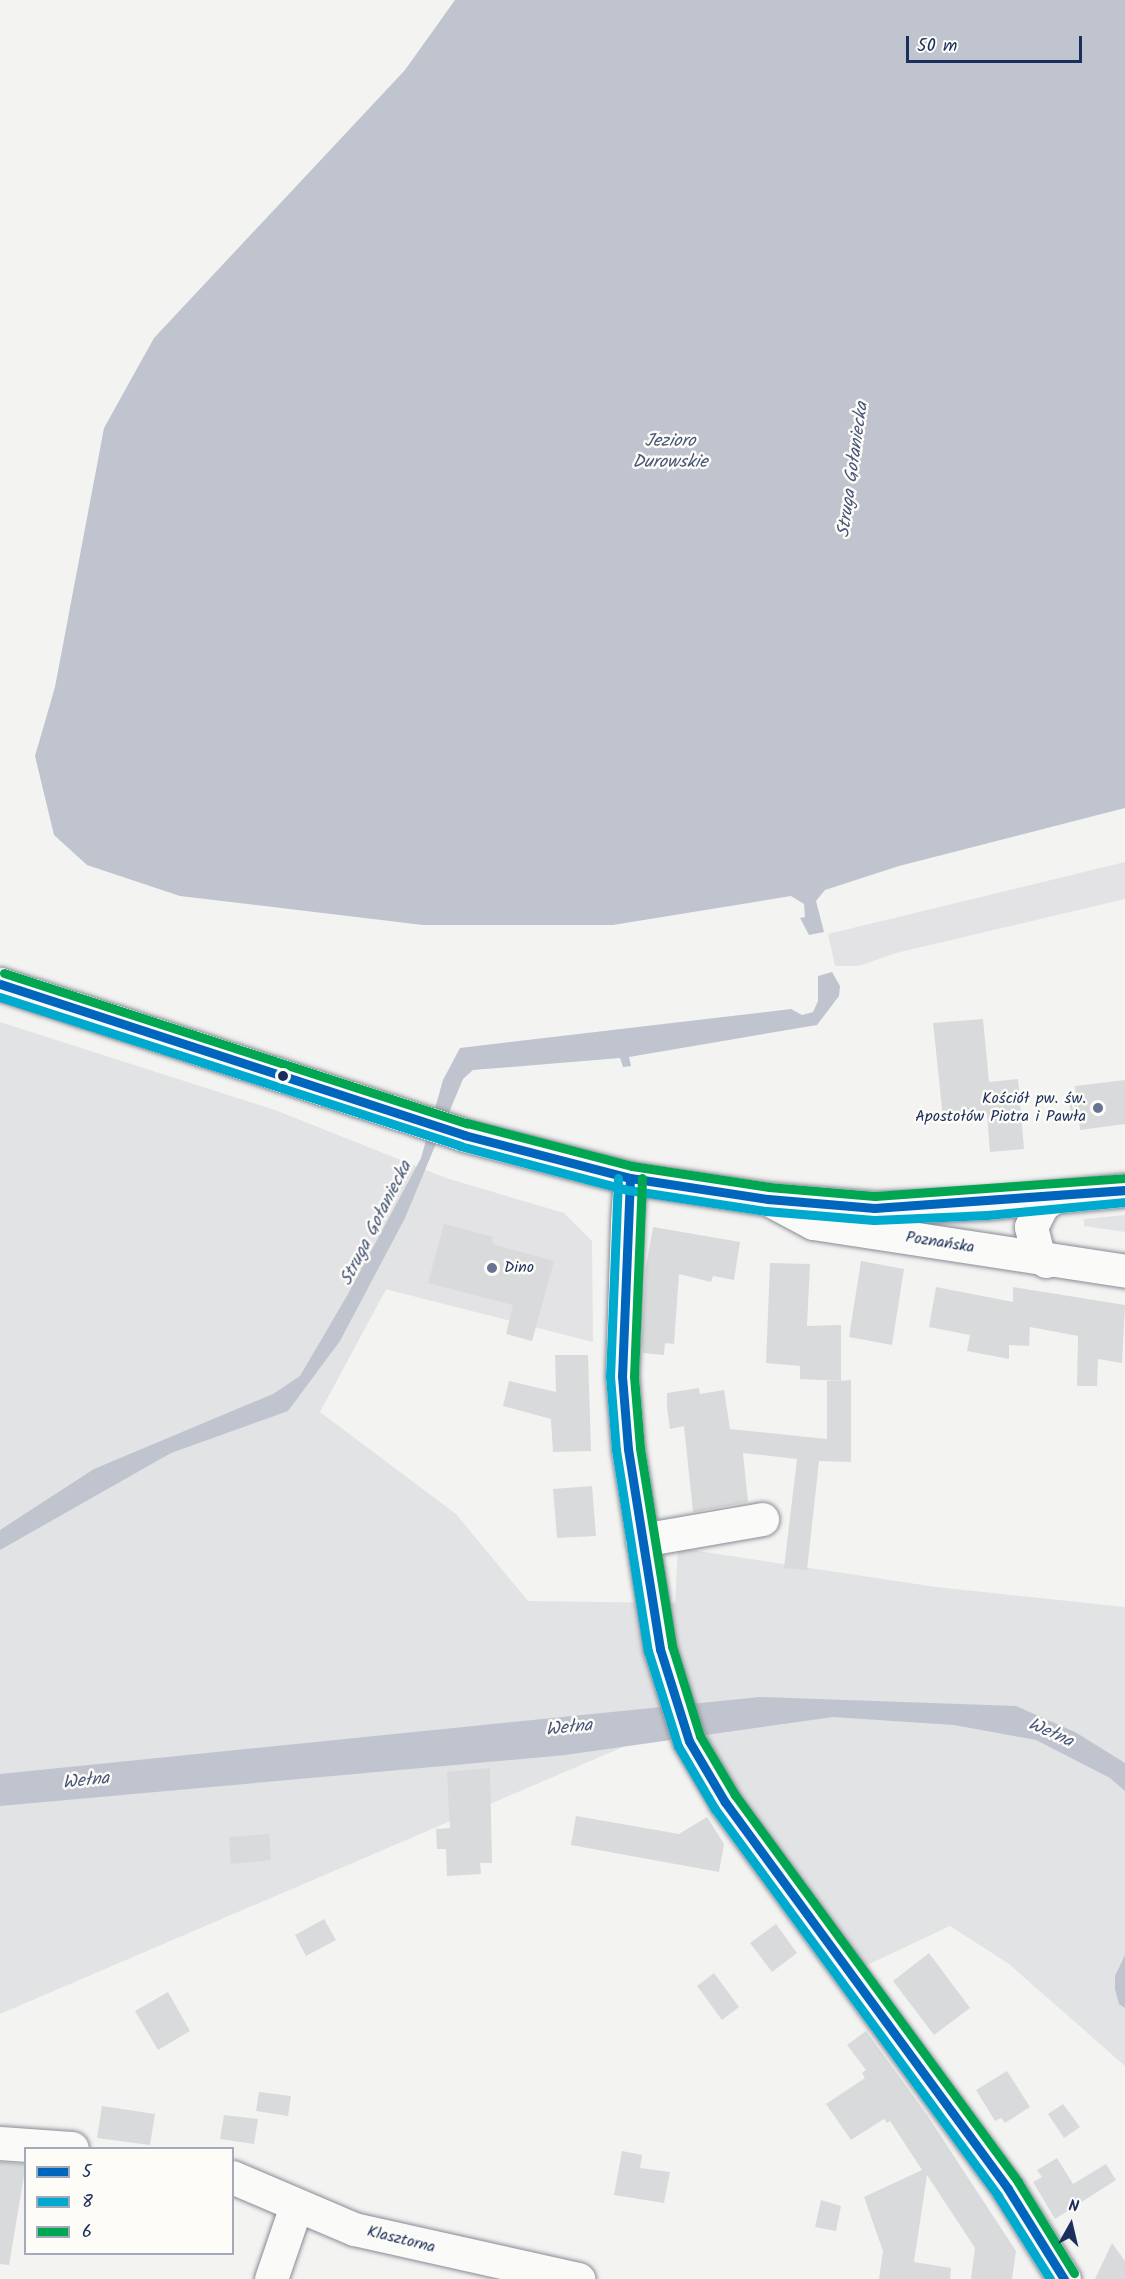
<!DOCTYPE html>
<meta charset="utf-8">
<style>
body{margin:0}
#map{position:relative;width:1125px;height:2279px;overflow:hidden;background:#f3f3f2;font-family:Kalam,sans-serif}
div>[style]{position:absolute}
.built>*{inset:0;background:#e3e3e5}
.green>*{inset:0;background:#e2e3e5}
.water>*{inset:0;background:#c0c4ce}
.building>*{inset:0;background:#d9dadb}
.roads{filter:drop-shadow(0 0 2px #888c94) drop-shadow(0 0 2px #888c94)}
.minor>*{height:33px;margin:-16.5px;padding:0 16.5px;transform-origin:16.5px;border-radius:16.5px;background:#fafaf8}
.major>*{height:33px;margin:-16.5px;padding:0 16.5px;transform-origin:16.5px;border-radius:16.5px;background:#fafaf8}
.bus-1>*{height:9px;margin:-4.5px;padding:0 4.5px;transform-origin:4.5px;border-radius:4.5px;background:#0065bd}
.bus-2>*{height:9px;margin:-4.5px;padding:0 4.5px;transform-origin:4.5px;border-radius:4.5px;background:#00a9ce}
.bus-3>*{height:9px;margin:-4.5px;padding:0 4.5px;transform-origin:4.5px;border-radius:4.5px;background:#00a651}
.dots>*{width:16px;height:16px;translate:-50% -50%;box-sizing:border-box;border:3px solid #fdfcf7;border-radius:50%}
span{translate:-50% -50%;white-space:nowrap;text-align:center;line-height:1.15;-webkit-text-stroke:5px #fdfcf7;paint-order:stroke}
.poi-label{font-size:16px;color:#1b2f5e}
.right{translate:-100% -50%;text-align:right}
.left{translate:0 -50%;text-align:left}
.street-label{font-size:16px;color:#1b2f5e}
.water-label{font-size:18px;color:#46567b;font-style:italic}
.legend{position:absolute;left:24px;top:2147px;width:210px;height:108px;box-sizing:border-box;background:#fdfcf7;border:2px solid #a3aaba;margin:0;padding:8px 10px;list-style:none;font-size:18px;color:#1b2f5e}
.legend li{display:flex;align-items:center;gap:12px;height:30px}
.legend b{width:30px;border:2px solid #a3aaba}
.north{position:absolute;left:1041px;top:2195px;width:60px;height:60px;-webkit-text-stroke:4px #fdfcf7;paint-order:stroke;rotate:8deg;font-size:16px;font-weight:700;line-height:24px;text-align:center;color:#1b2f5e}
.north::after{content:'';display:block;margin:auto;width:21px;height:27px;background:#1b2f5e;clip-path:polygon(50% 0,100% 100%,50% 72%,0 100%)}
.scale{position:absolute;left:906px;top:36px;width:176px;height:27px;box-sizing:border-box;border:3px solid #1b2f5e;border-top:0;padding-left:8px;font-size:18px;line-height:21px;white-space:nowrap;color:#1b2f5e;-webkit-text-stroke:4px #fdfcf7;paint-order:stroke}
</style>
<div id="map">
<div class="built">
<div style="clip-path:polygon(1125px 862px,1125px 899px,896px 953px,859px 966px,835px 966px,828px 934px)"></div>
<div style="clip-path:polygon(446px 1178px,564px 1213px,592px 1241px,593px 1342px,385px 1289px)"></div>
</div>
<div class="green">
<div style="clip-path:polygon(0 1022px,275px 1110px,446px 1178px,320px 1412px,456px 1514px,528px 1601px,675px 1603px,678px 1548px,936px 1587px,1125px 1607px,1125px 2066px,1009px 1964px,950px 1926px,850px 1973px,799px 1901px,693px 1717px,0 2014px)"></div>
<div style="clip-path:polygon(1125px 1215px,1125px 1232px,1084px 1226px,1084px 1219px)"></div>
</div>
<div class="water">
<div style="clip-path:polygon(455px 0,1125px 0,1125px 808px,899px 866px,825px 890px,816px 901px,824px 932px,809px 935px,800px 918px,805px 917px,804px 904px,791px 896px,613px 925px,423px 925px,180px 896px,87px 865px,54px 835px,35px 756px,55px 687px,104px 428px,154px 338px,405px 70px)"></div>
<div style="clip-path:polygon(832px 972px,840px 986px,839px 996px,817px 1025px,629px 1057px,631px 1066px,623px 1067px,620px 1058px,473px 1070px,463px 1079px,405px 1218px,340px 1341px,288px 1411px,171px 1453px,0 1550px,0 1530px,94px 1469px,273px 1394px,300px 1376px,348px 1294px,421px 1158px,443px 1080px,460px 1048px,791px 1009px,802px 1015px,813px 1012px,818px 1001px,818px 976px)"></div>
<div style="clip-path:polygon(760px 1697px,1016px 1706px,1075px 1732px,1125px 1763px,1125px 1791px,1110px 1778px,1036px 1740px,954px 1725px,833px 1717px,565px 1755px,0 1806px,0 1774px)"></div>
<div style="clip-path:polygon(1125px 1955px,1125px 2008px,1119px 2004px,1115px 1989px,1115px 1976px)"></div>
</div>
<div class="building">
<div style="clip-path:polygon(983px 1019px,989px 1082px,1018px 1079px,1024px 1149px,990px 1152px,987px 1114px,943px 1118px,933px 1023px)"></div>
<div style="clip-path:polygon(1125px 1080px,1125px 1124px,1080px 1130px,1079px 1118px,1071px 1118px,1069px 1099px,1076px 1099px,1075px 1086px)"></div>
<div style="clip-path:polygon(444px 1224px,493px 1237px,492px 1244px,554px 1261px,532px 1341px,506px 1334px,513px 1305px,428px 1283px)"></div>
<div style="clip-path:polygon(653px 1227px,740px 1242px,734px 1280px,713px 1276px,711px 1282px,679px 1274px,674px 1344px,665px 1343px,664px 1355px,643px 1353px,642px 1342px,646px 1267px)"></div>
<div style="clip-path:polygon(861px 1261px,904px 1269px,892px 1345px,849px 1337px)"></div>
<div style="clip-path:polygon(770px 1263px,810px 1264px,807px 1326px,841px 1325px,841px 1381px,851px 1380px,851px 1462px,819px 1461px,807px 1570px,784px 1568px,797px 1459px,743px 1453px,748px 1502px,693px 1512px,684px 1426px,670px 1429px,667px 1408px,667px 1393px,699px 1388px,700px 1394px,724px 1390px,730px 1429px,827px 1439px,827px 1381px,841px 1381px,800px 1379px,800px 1366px,766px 1363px)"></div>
<div style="clip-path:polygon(936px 1287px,1013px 1302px,1013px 1287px,1125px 1305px,1122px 1363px,1098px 1359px,1097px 1386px,1077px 1386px,1078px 1336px,1030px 1327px,1029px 1346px,1009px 1345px,1009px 1359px,967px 1351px,970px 1335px,929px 1327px)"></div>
<div style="clip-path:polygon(555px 1355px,588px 1355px,591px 1451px,553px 1452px,551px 1419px,503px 1406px,509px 1381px,556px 1392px)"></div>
<div style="clip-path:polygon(592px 1486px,596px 1536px,557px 1538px,553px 1489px)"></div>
<div style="clip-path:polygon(490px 1768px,492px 1863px,480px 1863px,481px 1874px,447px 1876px,446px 1849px,437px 1849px,436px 1829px,450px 1828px,447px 1772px)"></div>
<div style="clip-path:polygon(576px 1816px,679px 1834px,707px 1817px,724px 1844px,719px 1872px,571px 1845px)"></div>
<div style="clip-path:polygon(269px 1834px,271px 1860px,231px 1864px,229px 1837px)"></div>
<div style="clip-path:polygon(324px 1919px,336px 1940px,306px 1956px,295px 1935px)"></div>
<div style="clip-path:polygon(776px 1924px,797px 1953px,772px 1972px,750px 1943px)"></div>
<div style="clip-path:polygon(929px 1953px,970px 2008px,934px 2035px,893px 1981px)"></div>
<div style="clip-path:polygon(714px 1973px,739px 2007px,722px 2020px,697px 1986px)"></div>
<div style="clip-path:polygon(168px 1992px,190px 2031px,158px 2050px,135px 2011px)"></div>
<div style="clip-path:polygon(866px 2031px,927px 2115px,1016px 2251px,1012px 2279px,971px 2279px,975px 2248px,927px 2175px,914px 2262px,951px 2268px,950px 2279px,879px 2279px,883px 2251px,864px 2197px,922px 2170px,890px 2121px,887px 2123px,884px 2119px,851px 2140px,826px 2104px,865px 2078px,862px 2073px,866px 2070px,847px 2045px)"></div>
<div style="clip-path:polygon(1007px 2071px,1030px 2107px,1005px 2123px,1001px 2118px,995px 2121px,976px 2090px)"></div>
<div style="clip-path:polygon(259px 2092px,291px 2096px,288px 2116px,256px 2111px)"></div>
<div style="clip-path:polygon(1063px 2104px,1080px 2127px,1064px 2138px,1048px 2114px)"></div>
<div style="clip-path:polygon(102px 2106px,155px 2114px,150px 2145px,97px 2138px)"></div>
<div style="clip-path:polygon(224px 2115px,258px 2119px,254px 2144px,220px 2139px)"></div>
<div style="clip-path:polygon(622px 2151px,642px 2155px,640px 2168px,670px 2172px,664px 2203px,614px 2195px)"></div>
<div style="clip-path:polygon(1057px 2158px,1073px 2184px,1106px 2164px,1116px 2180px,1055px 2219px,1033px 2182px,1042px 2177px,1037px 2170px)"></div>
<div style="clip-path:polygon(0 2162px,26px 2164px,9px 2265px,0 2264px)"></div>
<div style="clip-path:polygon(821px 2200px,841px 2206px,836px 2231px,815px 2227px)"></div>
<div style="clip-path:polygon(1112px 2243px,1125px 2261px,1125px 2279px,1095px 2279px)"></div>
</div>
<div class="roads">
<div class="minor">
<div style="left:0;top:984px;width:488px;rotate:18deg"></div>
<div style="left:464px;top:1135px;width:171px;rotate:14.5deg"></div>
<div style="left:768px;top:1199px;width:51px;rotate:28.1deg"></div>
<div style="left:813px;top:1223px;width:316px;rotate:8.7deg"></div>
<div style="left:1046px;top:1261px;width:13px;rotate:-132deg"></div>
<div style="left:1037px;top:1251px;width:25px;rotate:-104deg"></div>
<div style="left:1031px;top:1227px;width:25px;rotate:-63deg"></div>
<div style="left:1042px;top:1205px;width:14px;rotate:-34deg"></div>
<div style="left:642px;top:1540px;width:122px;rotate:-9.9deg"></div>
<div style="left:0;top:2143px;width:72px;rotate:4deg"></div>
<div style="left:232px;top:2177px;width:133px;rotate:23.1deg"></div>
<div style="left:354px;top:2229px;width:230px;rotate:12.6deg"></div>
<div style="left:271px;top:2279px;width:77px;rotate:-71.1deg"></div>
</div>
<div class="major">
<div style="left:1064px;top:2279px;width:106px;rotate:-121.9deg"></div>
<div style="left:1008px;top:2189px;width:479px;rotate:-126.2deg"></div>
<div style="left:725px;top:1802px;width:71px;rotate:-120.5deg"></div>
<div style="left:689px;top:1741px;width:96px;rotate:-107.5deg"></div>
<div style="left:660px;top:1649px;width:203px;rotate:-99.1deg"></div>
<div style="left:628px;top:1449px;width:73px;rotate:-94.7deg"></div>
<div style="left:622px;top:1376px;width:154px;rotate:-88.1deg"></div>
<div style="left:627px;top:1222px;width:44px;rotate:-86.1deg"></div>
<div style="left:630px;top:1178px;width:140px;rotate:8.7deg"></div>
<div style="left:768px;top:1199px;width:107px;rotate:4.8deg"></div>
<div style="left:875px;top:1208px;width:111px;rotate:-2.6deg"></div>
<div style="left:986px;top:1203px;width:140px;rotate:-5.3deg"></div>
</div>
</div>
<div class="bus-1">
<div style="left:0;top:984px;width:488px;rotate:18deg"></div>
<div style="left:464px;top:1135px;width:171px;rotate:14.5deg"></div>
<div style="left:630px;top:1178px;width:140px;rotate:8.7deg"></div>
<div style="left:768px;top:1199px;width:107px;rotate:4.8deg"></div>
<div style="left:875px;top:1208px;width:251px;rotate:-4.1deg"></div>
<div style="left:630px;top:1178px;width:198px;rotate:92.3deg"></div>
<div style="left:622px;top:1376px;width:73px;rotate:85.3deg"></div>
<div style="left:628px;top:1449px;width:203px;rotate:80.9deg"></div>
<div style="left:660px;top:1649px;width:96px;rotate:72.5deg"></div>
<div style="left:689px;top:1741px;width:71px;rotate:59.5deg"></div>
<div style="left:725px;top:1802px;width:479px;rotate:53.8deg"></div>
<div style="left:1008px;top:2189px;width:106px;rotate:58.1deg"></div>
</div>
<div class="bus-2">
<div style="left:0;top:997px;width:484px;rotate:17.9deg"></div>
<div style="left:460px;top:1146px;width:174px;rotate:14.7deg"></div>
<div style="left:628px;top:1190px;width:140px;rotate:8.7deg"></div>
<div style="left:766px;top:1211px;width:108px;rotate:4.8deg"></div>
<div style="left:874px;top:1220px;width:113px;rotate:-2.5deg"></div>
<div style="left:987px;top:1215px;width:139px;rotate:-5.4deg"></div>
<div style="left:618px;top:1178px;width:198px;rotate:92.3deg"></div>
<div style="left:610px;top:1376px;width:74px;rotate:85.4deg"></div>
<div style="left:616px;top:1450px;width:204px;rotate:81deg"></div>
<div style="left:648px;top:1651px;width:100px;rotate:72.5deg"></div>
<div style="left:678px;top:1746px;width:73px;rotate:59.6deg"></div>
<div style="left:715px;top:1809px;width:479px;rotate:53.8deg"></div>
<div style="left:998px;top:2196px;width:98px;rotate:57.9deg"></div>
</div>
<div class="bus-3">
<div style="left:4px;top:973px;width:487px;rotate:18deg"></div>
<div style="left:467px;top:1123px;width:171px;rotate:14.6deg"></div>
<div style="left:632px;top:1166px;width:139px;rotate:8.7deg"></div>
<div style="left:769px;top:1187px;width:106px;rotate:4.9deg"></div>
<div style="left:875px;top:1196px;width:250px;rotate:-4.1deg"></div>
<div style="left:642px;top:1178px;width:198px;rotate:92.3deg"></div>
<div style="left:634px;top:1376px;width:72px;rotate:85.2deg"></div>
<div style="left:640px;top:1448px;width:201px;rotate:80.8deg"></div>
<div style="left:672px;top:1646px;width:94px;rotate:72.7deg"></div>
<div style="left:700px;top:1736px;width:69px;rotate:59.3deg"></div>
<div style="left:735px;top:1795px;width:479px;rotate:53.8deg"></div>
<div style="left:1018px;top:2182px;width:107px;rotate:58.4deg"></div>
</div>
<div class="dots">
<div style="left:283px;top:1076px;background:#1b2f5e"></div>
<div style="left:1098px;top:1108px;background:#677492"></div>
<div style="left:492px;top:1268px;background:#677492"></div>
</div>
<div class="poi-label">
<span class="right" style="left:1086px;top:1108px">Kościół pw. św.<br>Apostołów Piotra i Pawła</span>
<span class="left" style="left:504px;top:1268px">Dino</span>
</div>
<div class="street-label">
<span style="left:940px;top:1243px;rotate:9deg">Poznańska</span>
<span style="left:401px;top:2240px;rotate:14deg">Klasztorna</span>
</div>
<div class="water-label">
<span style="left:670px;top:453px">Jezioro<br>Durowskie</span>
<span style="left:854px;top:470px;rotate:-82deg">Struga Gołaniecka</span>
<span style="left:377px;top:1224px;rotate:-63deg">Struga Gołaniecka</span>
<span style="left:569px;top:1729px;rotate:-6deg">Wełna</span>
<span style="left:1050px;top:1734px;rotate:24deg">Wełna</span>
<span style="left:86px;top:1782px;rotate:-6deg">Wełna</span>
</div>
<ul class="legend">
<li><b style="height:8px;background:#0065bd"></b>5</li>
<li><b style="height:8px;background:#00a9ce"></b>8</li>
<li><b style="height:8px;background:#00a651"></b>6</li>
</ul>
<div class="north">N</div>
<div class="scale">50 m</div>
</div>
